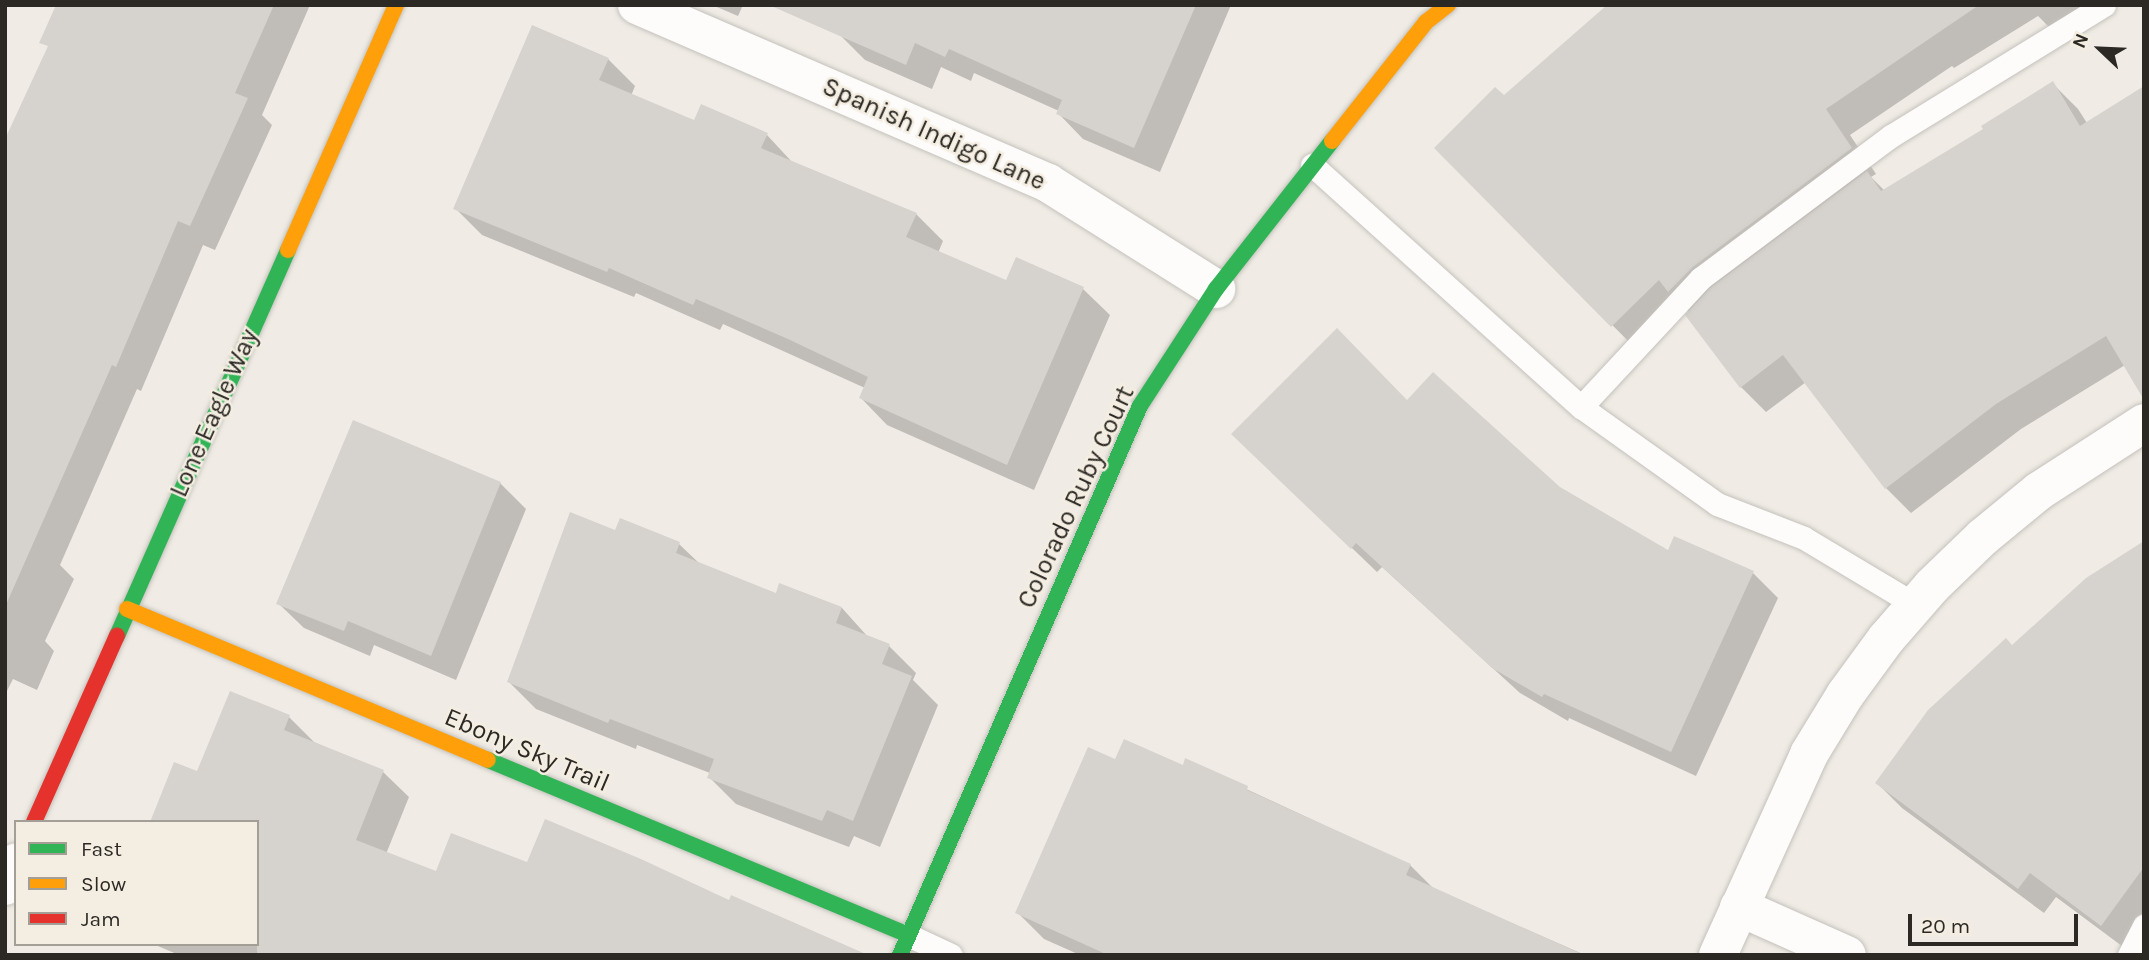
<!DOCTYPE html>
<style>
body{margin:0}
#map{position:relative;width:2149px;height:960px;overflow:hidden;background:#f0ece5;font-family:Karla,sans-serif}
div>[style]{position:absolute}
.shadow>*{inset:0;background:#0003}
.building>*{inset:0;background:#d6d3ce}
.roads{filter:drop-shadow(0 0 2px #c4c1bc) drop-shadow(0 0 2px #c4c1bc)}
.lane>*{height:23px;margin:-11.5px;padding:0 11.5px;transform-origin:11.5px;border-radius:11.5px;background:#fdfcfb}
.street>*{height:38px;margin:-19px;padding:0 19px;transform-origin:19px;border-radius:19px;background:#fdfcfb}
.fast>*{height:16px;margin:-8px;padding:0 8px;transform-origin:8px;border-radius:8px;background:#30b455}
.slow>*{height:16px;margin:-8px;padding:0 8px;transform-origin:8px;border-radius:8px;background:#ff9f0a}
.jam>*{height:16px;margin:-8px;padding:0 8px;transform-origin:8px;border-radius:8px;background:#e5322d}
span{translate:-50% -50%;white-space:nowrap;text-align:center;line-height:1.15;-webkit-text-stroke:5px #f4ede1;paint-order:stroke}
.street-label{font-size:26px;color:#2c2925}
.frame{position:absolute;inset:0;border:7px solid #2c2925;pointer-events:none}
.legend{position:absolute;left:14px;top:820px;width:245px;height:126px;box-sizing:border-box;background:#f4ede1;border:2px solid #a49f96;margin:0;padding:9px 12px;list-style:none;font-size:21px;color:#2c2925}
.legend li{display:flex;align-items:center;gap:14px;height:35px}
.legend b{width:35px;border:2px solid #a49f96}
.north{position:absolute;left:2065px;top:14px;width:70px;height:70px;-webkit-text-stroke:5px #f4ede1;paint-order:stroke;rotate:293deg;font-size:19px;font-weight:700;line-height:28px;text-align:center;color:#2c2925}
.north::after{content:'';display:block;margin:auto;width:24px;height:32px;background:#2c2925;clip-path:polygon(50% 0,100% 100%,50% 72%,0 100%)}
.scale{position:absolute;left:1908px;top:914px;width:170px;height:32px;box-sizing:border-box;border:4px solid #2c2925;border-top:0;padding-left:9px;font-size:21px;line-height:24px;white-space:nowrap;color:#2c2925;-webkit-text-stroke:5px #f4ede1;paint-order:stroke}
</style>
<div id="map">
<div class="shadow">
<div style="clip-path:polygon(71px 5px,310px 5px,262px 115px,272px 125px,215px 250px,203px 245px,141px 391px,137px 389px,60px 565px,74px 579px,45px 641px,54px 651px,37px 690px,13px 679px,5px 695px,5px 172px)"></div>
<div style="clip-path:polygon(712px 5px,743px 5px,738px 16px)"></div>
<div style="clip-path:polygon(836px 5px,1231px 5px,1160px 172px,1083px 139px,1058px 113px,1059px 111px,974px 73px,971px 81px,941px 67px,932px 89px,865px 60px,840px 35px)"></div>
<div style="clip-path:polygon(1610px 5px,2103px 5px,2057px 35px,2038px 16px,1954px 68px,1952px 66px,1850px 135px,1876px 174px,1871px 177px,1885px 191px,1985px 130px,2053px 84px,2078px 109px,2087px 123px,2130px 362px,2021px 429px,1911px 513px,1886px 488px,1806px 382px,1766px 412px,1741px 387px,1684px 305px,1638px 351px,1437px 148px,1504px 98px)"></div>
<div style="clip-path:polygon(608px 59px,635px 86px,631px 96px,694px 123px,767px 135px,793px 163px,916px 214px,943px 241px,938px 253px,1007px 282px,1017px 260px,1083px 289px,1110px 315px,1034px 490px,887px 425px,861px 398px,865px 388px,723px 324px,720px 330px,636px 293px,634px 297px,482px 235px,455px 208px)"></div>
<div style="clip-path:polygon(1407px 402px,1668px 552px,1753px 573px,1778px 598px,1696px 776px,1569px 718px,1568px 721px,1520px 693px,1382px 567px,1377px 572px,1259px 459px)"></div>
<div style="clip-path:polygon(500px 483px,526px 509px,456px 680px,374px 645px,370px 656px,304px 628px,278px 603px)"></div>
<div style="clip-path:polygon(616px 532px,679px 544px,700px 564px,777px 595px,780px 585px,842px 608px,868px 637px,889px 646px,916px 673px,913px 680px,938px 705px,880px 847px,854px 836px,849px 847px,736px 804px,709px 777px,710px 773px,637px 745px,636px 749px,536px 709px,509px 682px)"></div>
<div style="clip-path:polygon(2144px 543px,2144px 955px,2134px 955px,2056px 897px,2044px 913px,1902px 808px,1877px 783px,2013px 647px)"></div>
<div style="clip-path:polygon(289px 717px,314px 742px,383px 772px,409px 797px,386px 854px,437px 874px,528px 864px,820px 955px,179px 955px,153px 944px,257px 944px,257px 822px,198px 774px)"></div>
<div style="clip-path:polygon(1186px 761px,1410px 865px,1434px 889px,1585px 955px,1080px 955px,1044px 939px,1017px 912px,1115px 762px,1184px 767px)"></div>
</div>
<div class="building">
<div style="clip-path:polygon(56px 5px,274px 5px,235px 93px,248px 98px,190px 226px,178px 221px,116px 367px,112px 365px,5px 607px,5px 139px,48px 46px,39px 43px)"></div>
<div style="clip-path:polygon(769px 5px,1196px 5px,1134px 148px,1056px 114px,1062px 100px,949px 49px,945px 57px,915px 43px,906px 65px)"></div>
<div style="clip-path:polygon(1607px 5px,1979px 5px,1826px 109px,1852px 148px,1693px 267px,1668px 292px,1659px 280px,1611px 327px,1434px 148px,1495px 87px,1504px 95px)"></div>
<div style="clip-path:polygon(532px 25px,609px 58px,599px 80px,694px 120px,701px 104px,768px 133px,761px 148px,917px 213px,906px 237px,1006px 280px,1016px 257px,1084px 287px,1007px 465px,859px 398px,868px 377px,788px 339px,696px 299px,693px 305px,609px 268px,607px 272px,453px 209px)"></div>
<div style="clip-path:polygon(2053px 81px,2080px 126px,2144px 86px,2144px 400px,2106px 336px,1996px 404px,1885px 489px,1783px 355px,1740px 388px,1685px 315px,1710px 288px,1867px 171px,1881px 191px,1983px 129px,1981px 126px)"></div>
<div style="clip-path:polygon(1337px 328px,1407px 400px,1433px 372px,1560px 487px,1668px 550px,1674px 536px,1754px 571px,1671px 752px,1544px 694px,1542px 697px,1492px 668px,1356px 543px,1351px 549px,1231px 434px)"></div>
<div style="clip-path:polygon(353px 420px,501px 482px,431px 656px,348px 621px,344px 631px,276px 604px)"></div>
<div style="clip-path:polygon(570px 512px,615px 530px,620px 518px,680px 542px,676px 553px,776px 593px,779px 583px,842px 607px,836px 623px,890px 644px,882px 664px,912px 676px,853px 821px,827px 810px,822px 821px,707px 778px,714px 759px,610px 719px,608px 723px,507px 682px)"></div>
<div style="clip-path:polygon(2144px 541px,2144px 867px,2101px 926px,2030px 873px,2018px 889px,1875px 783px,1928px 710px,2006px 638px,2012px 645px,2086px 578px)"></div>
<div style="clip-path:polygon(230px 691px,290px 715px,284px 730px,384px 770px,356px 840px,436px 871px,451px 833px,527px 862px,545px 819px,641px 859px,729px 900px,731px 895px,868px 955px,257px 955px,257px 822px,150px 822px,174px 762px,197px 771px)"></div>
<div style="clip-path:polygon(1124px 739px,1183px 765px,1185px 758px,1248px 786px,1247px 790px,1411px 864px,1406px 875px,1584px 955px,1108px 955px,1015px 913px,1088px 747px,1115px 759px)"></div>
</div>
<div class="roads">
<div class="lane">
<div style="left:1312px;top:165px;width:362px;rotate:42deg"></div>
<div style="left:1581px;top:407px;width:167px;rotate:35.5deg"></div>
<div style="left:1717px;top:504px;width:93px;rotate:21.3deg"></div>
<div style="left:1804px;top:538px;width:131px;rotate:30.9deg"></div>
<div style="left:1581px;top:407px;width:176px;rotate:-47.1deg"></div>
<div style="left:1701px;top:278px;width:237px;rotate:-36.8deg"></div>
<div style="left:1891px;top:136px;width:250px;rotate:-31.6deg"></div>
<div style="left:908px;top:935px;width:47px;rotate:24.9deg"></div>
<div style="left:2129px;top:955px;width:33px;rotate:-63deg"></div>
</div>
<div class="street">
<div style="left:637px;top:5px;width:448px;rotate:23.4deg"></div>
<div style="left:1048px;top:183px;width:199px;rotate:32.2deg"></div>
<div style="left:5px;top:886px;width:26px;rotate:-65deg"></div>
<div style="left:1739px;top:907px;width:118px;rotate:24deg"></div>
<div style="left:1718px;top:955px;width:221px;rotate:-65.6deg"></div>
<div style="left:1809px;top:754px;width:69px;rotate:-58.6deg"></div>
<div style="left:1845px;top:695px;width:69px;rotate:-53.8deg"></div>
<div style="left:1886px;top:639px;width:70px;rotate:-49deg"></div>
<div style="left:1932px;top:586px;width:71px;rotate:-43.9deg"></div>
<div style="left:1983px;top:537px;width:72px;rotate:-39.4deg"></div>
<div style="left:2039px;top:491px;width:125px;rotate:-32.9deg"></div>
</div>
<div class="fast">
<div style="left:117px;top:636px;width:422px;rotate:-66.1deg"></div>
<div style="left:488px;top:760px;width:455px;rotate:22.6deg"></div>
<div style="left:900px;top:955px;width:599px;rotate:-66.39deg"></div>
<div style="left:1140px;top:406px;width:140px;rotate:-57deg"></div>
<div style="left:1216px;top:289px;width:188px;rotate:-51.9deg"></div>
</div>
<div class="slow">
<div style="left:1332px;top:141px;width:152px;rotate:-51.7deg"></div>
<div style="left:1426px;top:22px;width:28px;rotate:-38deg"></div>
<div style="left:288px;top:250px;width:268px;rotate:-66.2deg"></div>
<div style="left:127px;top:609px;width:391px;rotate:22.7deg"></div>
</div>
<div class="jam">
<div style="left:34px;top:822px;width:204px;rotate:-66deg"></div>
</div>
</div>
<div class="street-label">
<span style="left:934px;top:134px;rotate:24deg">Spanish Indigo Lane</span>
<span style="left:214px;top:413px;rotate:-66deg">Lone Eagle Way</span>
<span style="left:1076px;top:497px;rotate:-65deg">Colorado Ruby Court</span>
<span style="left:527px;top:750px;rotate:23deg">Ebony Sky Trail</span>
</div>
<div class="frame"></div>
<ul class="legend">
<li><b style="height:9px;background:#30b455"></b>Fast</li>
<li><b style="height:9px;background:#ff9f0a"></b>Slow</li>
<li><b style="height:9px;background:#e5322d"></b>Jam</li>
</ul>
<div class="north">N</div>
<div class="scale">20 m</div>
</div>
